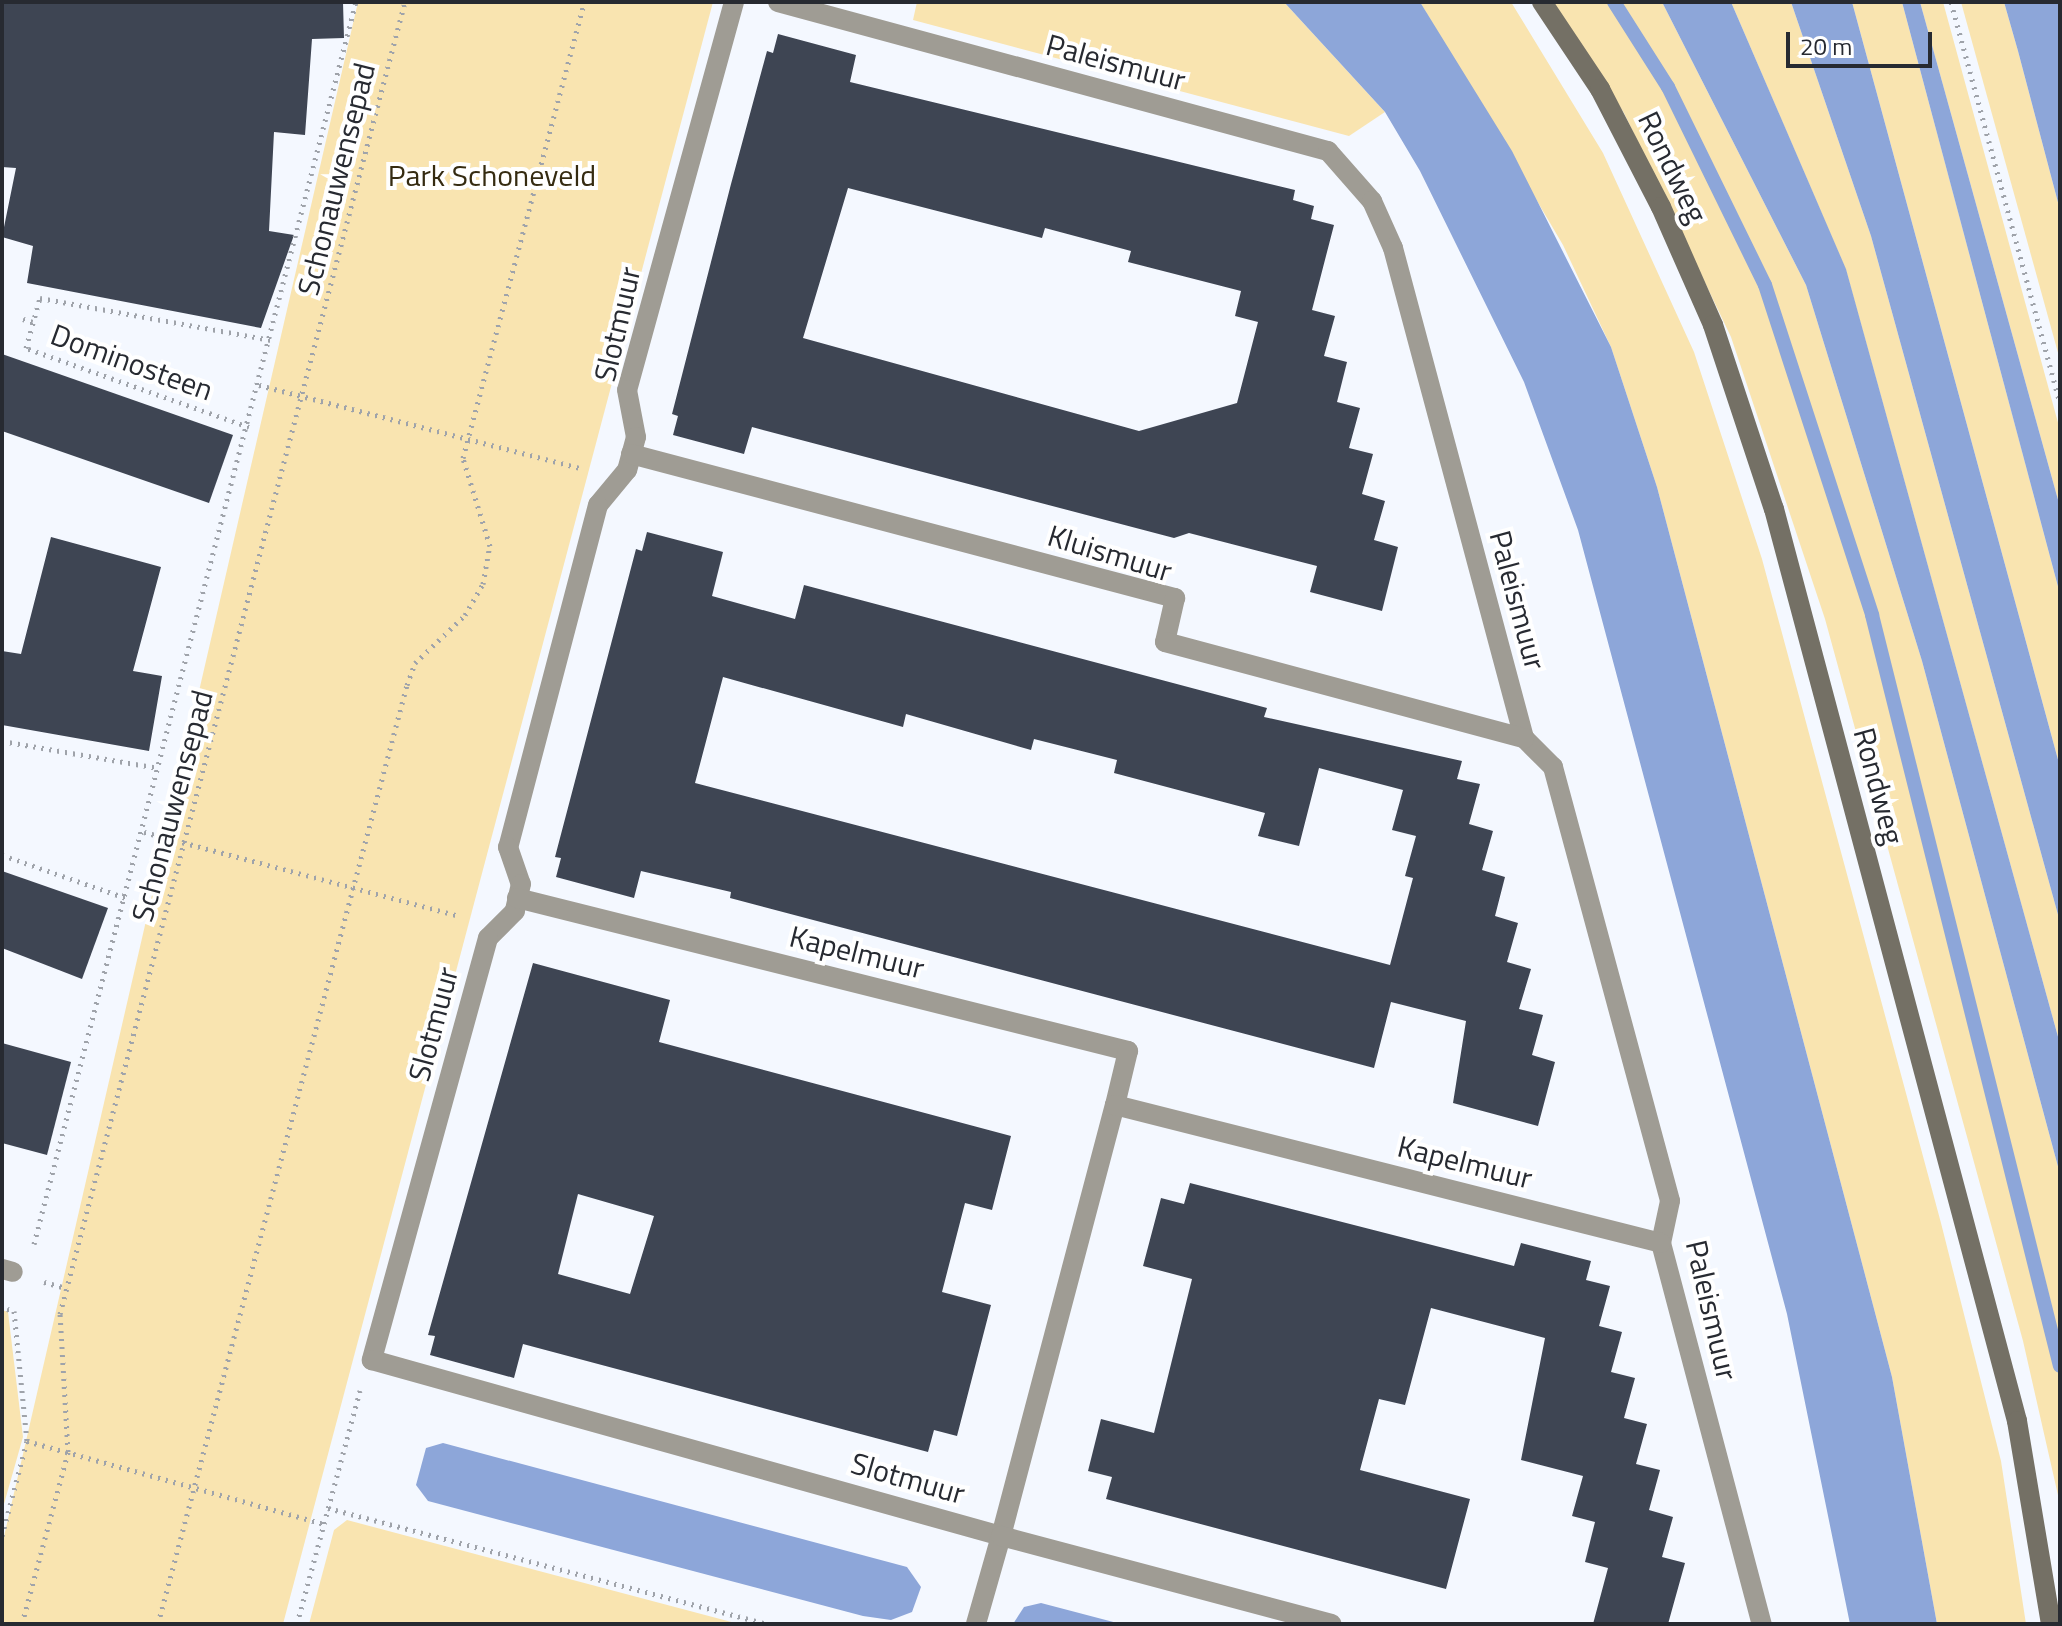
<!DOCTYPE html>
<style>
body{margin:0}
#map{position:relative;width:2062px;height:1626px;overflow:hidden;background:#f4f8ff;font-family:"Titillium Web",sans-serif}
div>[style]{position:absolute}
.green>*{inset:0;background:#f9e4b0}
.water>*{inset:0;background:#8da6d9}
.stream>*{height:14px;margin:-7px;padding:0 7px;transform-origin:7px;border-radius:7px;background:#8da6d9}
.building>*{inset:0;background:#3e4553}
.path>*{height:5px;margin-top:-2.5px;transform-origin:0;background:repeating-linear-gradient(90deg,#9fa3aa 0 2px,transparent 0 8px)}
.lane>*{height:20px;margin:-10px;padding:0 10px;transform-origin:10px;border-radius:10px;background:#9f9c94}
.street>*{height:20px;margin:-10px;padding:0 10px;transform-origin:10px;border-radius:10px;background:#9f9c94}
.secondary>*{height:20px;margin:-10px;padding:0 10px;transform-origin:10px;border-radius:10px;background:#747065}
span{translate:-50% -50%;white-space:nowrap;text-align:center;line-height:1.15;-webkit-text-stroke:8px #fff;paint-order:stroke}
.street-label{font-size:30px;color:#272a31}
.park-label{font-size:30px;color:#352b11}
.frame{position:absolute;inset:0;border:4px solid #272a31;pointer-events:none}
.scale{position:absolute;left:1786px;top:32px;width:146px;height:36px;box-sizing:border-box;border:4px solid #272a31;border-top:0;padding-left:10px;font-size:24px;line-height:28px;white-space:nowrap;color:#272a31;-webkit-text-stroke:6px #fff;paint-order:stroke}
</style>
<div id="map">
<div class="green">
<div style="clip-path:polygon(358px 2px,713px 2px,283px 1624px,2px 1624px,2px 1545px)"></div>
<div style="clip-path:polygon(917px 2px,1284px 2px,1385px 112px,1349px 136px,913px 20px)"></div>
<div style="clip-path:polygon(1420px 2px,1511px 2px,1603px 153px,1694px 352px,1762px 559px,1941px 1223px,2001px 1461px,2026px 1624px,1937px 1624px,1892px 1377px,1657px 487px,1611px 347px,1563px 245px)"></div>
<div style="clip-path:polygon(1553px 2px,1662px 2px,1806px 285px,1922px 661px,2060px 1174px,2060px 1504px,2023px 1341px,1825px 619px,1731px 337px,1624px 113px)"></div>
<div style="clip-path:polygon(1731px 2px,1791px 2px,1871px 236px,2060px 922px,2060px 1044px,1846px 270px)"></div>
<div style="clip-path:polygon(1852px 2px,1902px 2px,2060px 594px,2060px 767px)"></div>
<div style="clip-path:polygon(1920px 2px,1943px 2px,2060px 430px,2060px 507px)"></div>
<div style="clip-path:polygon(1961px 2px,2004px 2px,2018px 51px,2060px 210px,2060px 360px)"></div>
<div style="clip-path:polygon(2px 1310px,8px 1312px,23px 1437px,2px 1511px)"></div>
<div style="clip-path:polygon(347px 1520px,739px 1624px,309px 1624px,334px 1530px)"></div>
</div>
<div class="water">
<div style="clip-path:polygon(1284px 2px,1420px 2px,1512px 151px,1611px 347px,1657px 487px,1892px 1377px,1937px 1624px,1850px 1624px,1787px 1314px,1578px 530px,1524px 382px,1420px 171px,1385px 112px)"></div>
<div style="clip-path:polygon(1662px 2px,1731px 2px,1846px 269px,2060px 1044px,2060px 1174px,1922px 661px,1806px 285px)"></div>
<div style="clip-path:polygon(1791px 2px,1852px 2px,2060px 767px,2060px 922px,1871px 236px)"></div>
<div style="clip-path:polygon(1902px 2px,1920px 2px,2060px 507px,2060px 594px)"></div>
<div style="clip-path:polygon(2004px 2px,2060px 2px,2060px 210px,2018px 51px)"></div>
<div style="clip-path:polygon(443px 1443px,907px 1567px,921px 1587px,912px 1612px,891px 1620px,863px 1616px,428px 1501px,416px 1485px,426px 1448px)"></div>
<div style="clip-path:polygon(1041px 1603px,1121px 1624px,1013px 1624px,1024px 1607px)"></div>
</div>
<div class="stream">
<div style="left:1614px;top:2px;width:101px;rotate:57.6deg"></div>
<div style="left:1668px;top:87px;width:220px;rotate:63.9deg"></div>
<div style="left:1765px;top:285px;width:347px;rotate:72deg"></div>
<div style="left:1872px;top:615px;width:774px;rotate:75.95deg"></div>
</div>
<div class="building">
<div style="clip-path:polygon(2px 2px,343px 2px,344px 38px,312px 39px,305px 135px,274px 132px,269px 231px,294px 235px,261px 328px,27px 283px,33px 246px,2px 237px,16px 168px,2px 167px)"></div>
<div style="clip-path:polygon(evenodd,778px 34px,856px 55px,850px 82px,1295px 190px,1293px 200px,1314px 206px,1311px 219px,1334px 225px,1312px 310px,1335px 316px,1324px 356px,1347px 362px,1337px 402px,1360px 408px,1349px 448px,1373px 454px,1362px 494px,1385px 501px,1374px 540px,1398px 547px,1382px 611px,1310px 592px,1317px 566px,1189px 533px,1174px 538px,752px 427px,744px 454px,673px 435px,678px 416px,672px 414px,731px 184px,767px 51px,773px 53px,778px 34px,848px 188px,1042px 238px,1045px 228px,1131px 251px,1128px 262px,1241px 291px,1235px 316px,1258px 322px,1237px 403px,1139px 431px,803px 338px,848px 188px)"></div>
<div style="clip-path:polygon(2px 354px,233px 435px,209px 503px,2px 431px)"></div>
<div style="clip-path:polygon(evenodd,647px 532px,723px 552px,712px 596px,795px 619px,804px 585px,1267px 708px,1264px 717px,1462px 761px,1457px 779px,1480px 784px,1469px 824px,1493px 831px,1482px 870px,1505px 877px,1495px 916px,1518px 923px,1507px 962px,1531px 969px,1519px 1009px,1543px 1015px,1532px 1055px,1555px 1062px,1538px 1126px,1453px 1103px,1466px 1021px,1391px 1002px,1374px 1068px,730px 898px,731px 892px,641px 871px,634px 898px,556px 877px,561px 858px,555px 857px,636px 549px,642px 551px,647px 532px,723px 677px,903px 727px,906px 714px,1031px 750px,1034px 739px,1117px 760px,1114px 773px,1265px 813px,1258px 836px,1299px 846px,1319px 768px,1403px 790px,1392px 830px,1416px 836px,1405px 876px,1413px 878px,1390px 965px,695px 783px,723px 677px)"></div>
<div style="clip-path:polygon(51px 537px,161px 567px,133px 671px,162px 676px,149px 751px,2px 725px,2px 651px,21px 654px)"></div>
<div style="clip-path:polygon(2px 871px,108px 908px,82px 979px,2px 948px)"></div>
<div style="clip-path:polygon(evenodd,533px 963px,670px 1000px,659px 1042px,1011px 1136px,992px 1210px,965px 1203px,942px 1292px,991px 1305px,957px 1436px,934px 1430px,928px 1452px,523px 1344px,514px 1378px,430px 1355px,435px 1336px,428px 1335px,533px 963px,578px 1194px,654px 1216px,630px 1294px,558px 1274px,578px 1194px)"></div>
<div style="clip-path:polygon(2px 1043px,71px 1062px,47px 1155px,2px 1143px)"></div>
<div style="clip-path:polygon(1190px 1183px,1514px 1266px,1521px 1243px,1591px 1261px,1586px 1280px,1610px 1286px,1599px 1326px,1622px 1332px,1611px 1372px,1635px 1378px,1624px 1418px,1647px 1424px,1636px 1464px,1660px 1470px,1649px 1510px,1673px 1517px,1662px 1557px,1685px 1563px,1668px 1624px,1593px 1624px,1608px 1568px,1585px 1562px,1595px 1522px,1572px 1516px,1583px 1476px,1521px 1460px,1545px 1338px,1431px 1308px,1405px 1405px,1379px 1399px,1360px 1470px,1470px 1499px,1446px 1589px,1106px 1499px,1112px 1477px,1088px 1471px,1101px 1419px,1154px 1433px,1192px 1279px,1143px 1266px,1161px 1198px,1184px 1204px)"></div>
</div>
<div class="path">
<div style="left:1951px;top:2px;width:416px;rotate:74.8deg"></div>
<div style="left:23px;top:319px;width:10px;rotate:17deg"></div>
<div style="left:259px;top:385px;width:335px;rotate:14.5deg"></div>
<div style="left:249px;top:427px;width:237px;rotate:-160.5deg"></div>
<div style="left:26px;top:348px;width:52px;rotate:-74.4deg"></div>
<div style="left:40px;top:298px;width:235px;rotate:10.3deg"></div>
<div style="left:2px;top:741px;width:159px;rotate:9.8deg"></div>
<div style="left:144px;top:832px;width:327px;rotate:14.9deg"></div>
<div style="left:2px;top:855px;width:131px;rotate:19.1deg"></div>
<div style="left:34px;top:1244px;width:1283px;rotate:-75.47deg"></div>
<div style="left:44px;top:1282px;width:24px;rotate:15deg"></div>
<div style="left:7px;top:1309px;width:7px;rotate:16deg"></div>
<div style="left:14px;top:1311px;width:131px;rotate:84.3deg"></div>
<div style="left:27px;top:1441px;width:308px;rotate:15.6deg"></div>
<div style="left:328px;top:1508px;width:453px;rotate:14.8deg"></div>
<div style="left:2px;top:1536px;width:98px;rotate:-75.3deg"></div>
<div style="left:22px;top:1624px;width:178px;rotate:-75deg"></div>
<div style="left:68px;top:1452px;width:138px;rotate:-93.3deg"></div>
<div style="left:60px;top:1314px;width:1357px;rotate:-75.27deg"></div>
<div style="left:158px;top:1624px;width:971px;rotate:-75.15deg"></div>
<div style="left:407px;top:685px;width:23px;rotate:-70deg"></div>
<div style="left:415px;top:663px;width:69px;rotate:-43.8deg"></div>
<div style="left:465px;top:615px;width:36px;rotate:-60deg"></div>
<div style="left:483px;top:584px;width:39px;rotate:-80deg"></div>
<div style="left:490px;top:546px;width:92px;rotate:-107.1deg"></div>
<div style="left:463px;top:458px;width:472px;rotate:-75.1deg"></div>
<div style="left:297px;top:1624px;width:242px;rotate:-74.9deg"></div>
</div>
<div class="lane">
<div style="left:1001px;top:1536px;width:446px;rotate:-75.2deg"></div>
</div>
<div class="street">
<div style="left:734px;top:2px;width:402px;rotate:105.4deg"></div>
<div style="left:627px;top:390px;width:48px;rotate:79.2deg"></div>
<div style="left:636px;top:437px;width:34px;rotate:105deg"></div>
<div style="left:627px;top:470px;width:45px;rotate:129.6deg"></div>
<div style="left:598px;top:505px;width:354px;rotate:104.7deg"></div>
<div style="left:508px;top:847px;width:39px;rotate:71deg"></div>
<div style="left:521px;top:884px;width:28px;rotate:103deg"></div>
<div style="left:515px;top:911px;width:38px;rotate:135deg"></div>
<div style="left:488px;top:938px;width:438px;rotate:105.4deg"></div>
<div style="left:372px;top:1360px;width:653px;rotate:15.63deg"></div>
<div style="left:1001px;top:1536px;width:91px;rotate:105.9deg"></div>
<div style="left:778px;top:2px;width:570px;rotate:15.16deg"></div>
<div style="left:1328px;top:151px;width:67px;rotate:48.7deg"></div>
<div style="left:1372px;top:201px;width:51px;rotate:65.9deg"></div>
<div style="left:1393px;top:248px;width:507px;rotate:75.03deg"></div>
<div style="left:1524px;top:738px;width:41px;rotate:45deg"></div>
<div style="left:1553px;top:767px;width:449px;rotate:74.9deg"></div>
<div style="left:1670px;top:1201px;width:43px;rotate:102.1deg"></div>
<div style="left:1661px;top:1243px;width:394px;rotate:75.2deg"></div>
<div style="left:631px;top:454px;width:563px;rotate:14.83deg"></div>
<div style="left:1175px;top:598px;width:45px;rotate:102.8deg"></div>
<div style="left:1165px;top:642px;width:372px;rotate:15deg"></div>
<div style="left:517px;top:898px;width:630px;rotate:14.06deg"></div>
<div style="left:1128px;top:1051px;width:56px;rotate:103.5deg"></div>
<div style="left:1115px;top:1105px;width:563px;rotate:14.18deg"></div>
<div style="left:2px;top:1269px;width:11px;rotate:15deg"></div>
<div style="left:1001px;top:1536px;width:342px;rotate:14.9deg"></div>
</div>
<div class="secondary">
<div style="left:1542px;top:2px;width:105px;rotate:56.3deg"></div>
<div style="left:1600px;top:89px;width:133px;rotate:62.7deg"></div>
<div style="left:1661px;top:207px;width:129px;rotate:66.2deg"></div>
<div style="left:1713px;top:325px;width:194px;rotate:71.7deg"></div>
<div style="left:1774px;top:509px;width:944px;rotate:75.08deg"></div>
<div style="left:2017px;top:1421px;width:206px;rotate:80.5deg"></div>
</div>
<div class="street-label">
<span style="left:1116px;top:62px;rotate:15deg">Paleismuur</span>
<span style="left:1673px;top:167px;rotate:64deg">Rondweg</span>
<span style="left:336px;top:179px;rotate:-76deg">Schonauwensepad</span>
<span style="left:617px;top:324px;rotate:-77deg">Slotmuur</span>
<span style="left:132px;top:362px;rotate:20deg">Dominosteen</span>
<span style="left:1110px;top:553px;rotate:17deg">Kluismuur</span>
<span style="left:1518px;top:600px;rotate:75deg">Paleismuur</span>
<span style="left:1879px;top:786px;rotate:75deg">Rondweg</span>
<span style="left:172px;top:806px;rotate:-75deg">Schonauwensepad</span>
<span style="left:857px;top:952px;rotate:14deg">Kapelmuur</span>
<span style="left:433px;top:1024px;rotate:-75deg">Slotmuur</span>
<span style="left:1465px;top:1162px;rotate:14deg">Kapelmuur</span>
<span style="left:1712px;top:1310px;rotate:77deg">Paleismuur</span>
<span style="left:908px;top:1478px;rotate:16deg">Slotmuur</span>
</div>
<div class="park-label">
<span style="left:492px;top:175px">Park Schoneveld</span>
</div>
<div class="frame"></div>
<div class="scale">20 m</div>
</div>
